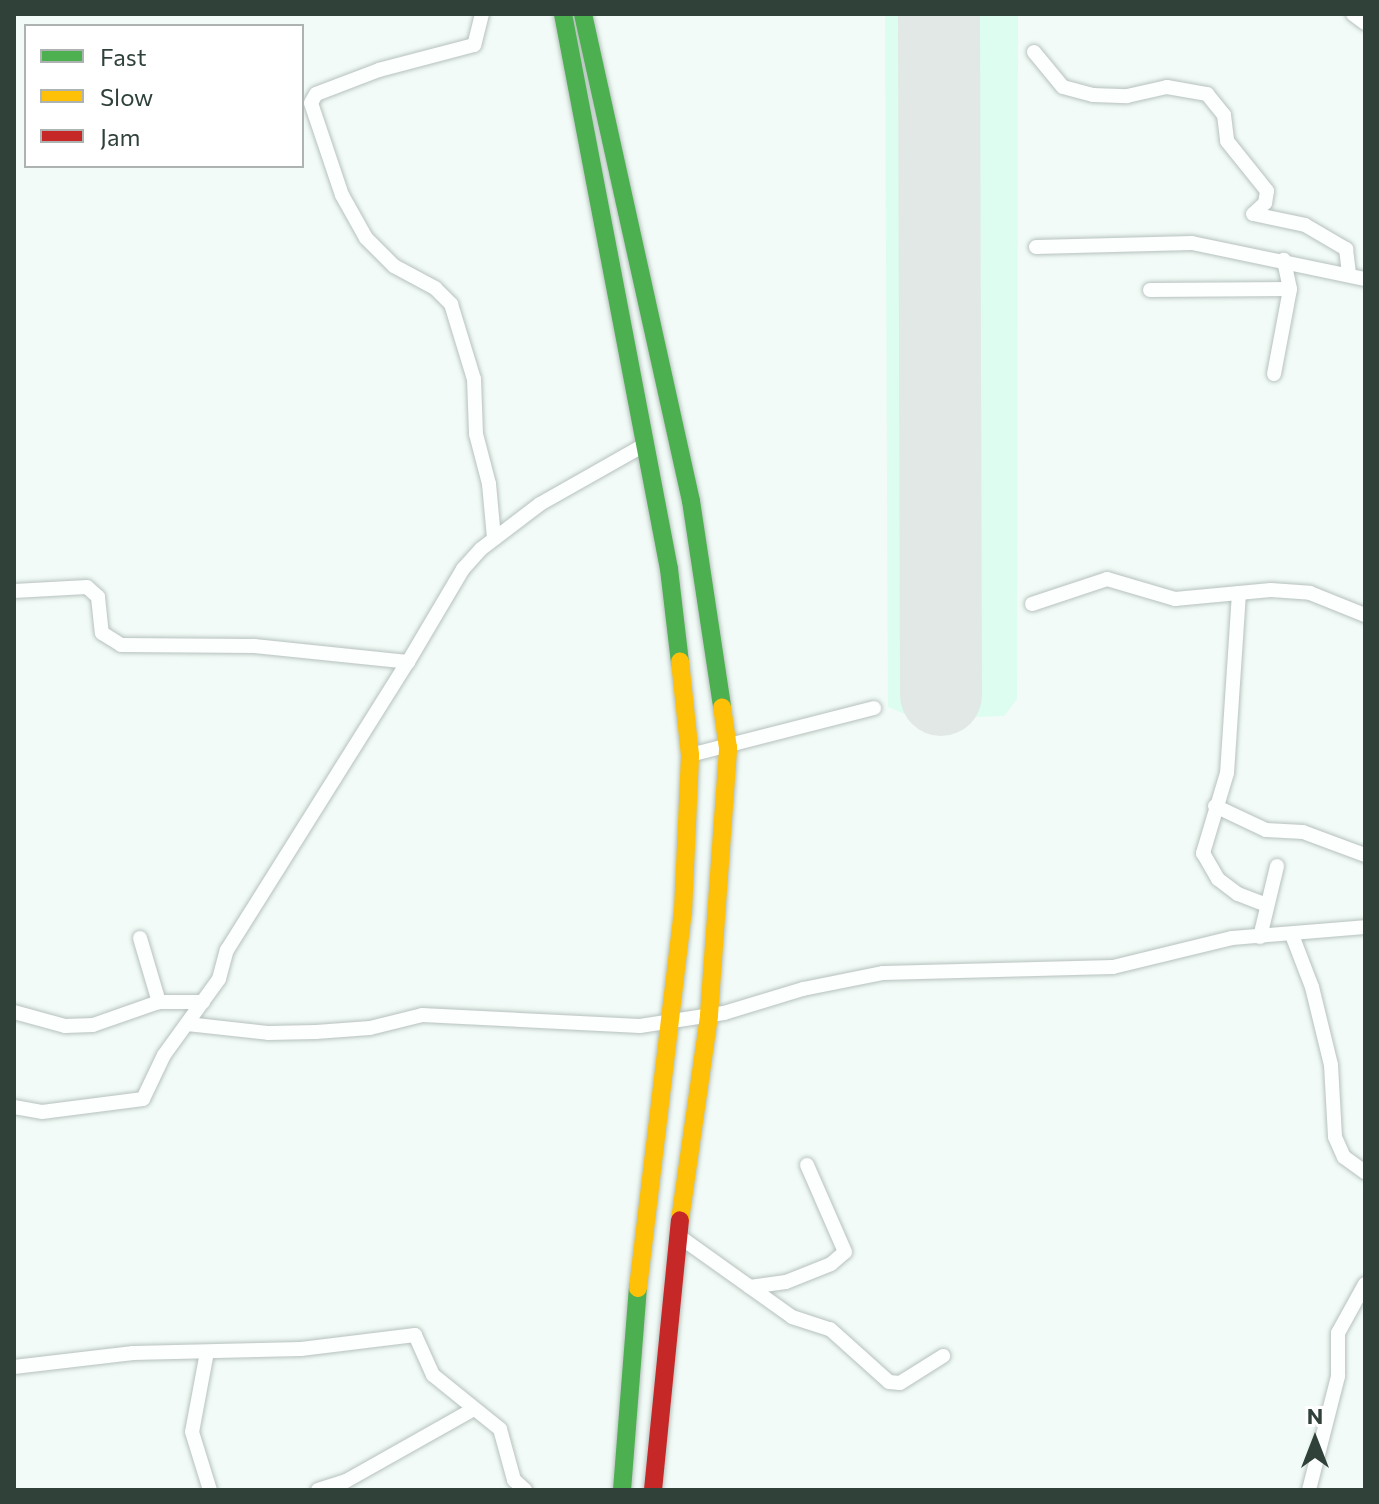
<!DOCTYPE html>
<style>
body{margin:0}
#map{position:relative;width:1379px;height:1504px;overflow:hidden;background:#f2fbf7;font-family:Commissioner,sans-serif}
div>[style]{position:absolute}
.built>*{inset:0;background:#dcfdf0}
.runway>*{height:82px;margin:-41px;padding:0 41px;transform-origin:41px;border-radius:41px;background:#e2e8e5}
.roads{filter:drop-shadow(0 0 2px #b6c1bd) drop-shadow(0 0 2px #b6c1bd)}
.street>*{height:14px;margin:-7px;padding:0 7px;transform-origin:7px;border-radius:7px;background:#fdfefe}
.fast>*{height:18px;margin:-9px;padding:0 9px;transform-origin:9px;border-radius:9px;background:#4caf50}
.slow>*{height:18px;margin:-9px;padding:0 9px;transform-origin:9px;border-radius:9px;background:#ffc107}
.jam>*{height:18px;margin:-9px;padding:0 9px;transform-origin:9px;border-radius:9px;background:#c62828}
span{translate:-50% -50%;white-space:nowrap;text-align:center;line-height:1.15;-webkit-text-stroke:6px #fff;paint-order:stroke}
.frame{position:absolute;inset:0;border:16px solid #30413a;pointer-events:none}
.legend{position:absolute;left:24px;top:24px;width:280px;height:144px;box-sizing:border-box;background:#fff;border:2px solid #acb3b0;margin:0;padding:10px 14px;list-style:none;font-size:24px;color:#30413a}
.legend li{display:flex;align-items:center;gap:16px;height:40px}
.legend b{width:40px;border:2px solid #acb3b0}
.north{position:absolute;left:1275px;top:1400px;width:80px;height:80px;-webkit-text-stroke:6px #fff;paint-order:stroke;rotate:0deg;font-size:22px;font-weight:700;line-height:32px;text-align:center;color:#30413a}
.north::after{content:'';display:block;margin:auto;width:28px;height:36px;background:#30413a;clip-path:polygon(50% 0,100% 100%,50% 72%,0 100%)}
</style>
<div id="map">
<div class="built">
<div style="clip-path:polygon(885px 14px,1018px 14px,1017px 699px,1004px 716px,917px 719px,888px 707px)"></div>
</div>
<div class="runway">
<div style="left:939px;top:14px;width:681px;rotate:89.83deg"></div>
</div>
<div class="roads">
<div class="street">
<div style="left:482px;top:14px;width:32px;rotate:104deg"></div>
<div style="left:474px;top:45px;width:98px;rotate:165.3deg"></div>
<div style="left:379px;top:70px;width:67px;rotate:159.1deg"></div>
<div style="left:316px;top:94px;width:10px;rotate:119deg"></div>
<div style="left:311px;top:103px;width:97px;rotate:71.4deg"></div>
<div style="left:342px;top:195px;width:49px;rotate:60.8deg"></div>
<div style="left:366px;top:238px;width:40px;rotate:45deg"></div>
<div style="left:394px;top:266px;width:47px;rotate:28.2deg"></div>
<div style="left:435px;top:288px;width:23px;rotate:45deg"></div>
<div style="left:451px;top:304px;width:78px;rotate:73deg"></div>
<div style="left:474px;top:379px;width:55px;rotate:87.9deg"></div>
<div style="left:476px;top:434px;width:52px;rotate:75.4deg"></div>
<div style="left:489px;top:484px;width:54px;rotate:84.7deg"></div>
<div style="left:1353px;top:14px;width:15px;rotate:37deg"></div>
<div style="left:1034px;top:52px;width:45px;rotate:50.4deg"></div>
<div style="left:1063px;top:87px;width:31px;rotate:15deg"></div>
<div style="left:1093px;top:95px;width:34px;rotate:2deg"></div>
<div style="left:1127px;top:96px;width:41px;rotate:-12.7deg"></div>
<div style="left:1167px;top:87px;width:41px;rotate:9.9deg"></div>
<div style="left:1207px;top:94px;width:27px;rotate:51deg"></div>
<div style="left:1224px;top:115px;width:26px;rotate:83deg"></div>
<div style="left:1227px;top:141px;width:64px;rotate:51.3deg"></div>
<div style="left:1267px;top:191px;width:12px;rotate:99deg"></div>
<div style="left:1265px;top:203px;width:16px;rotate:137deg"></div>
<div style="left:1253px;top:214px;width:53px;rotate:11.9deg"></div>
<div style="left:1305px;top:225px;width:48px;rotate:30.3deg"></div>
<div style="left:1346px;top:249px;width:26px;rotate:83deg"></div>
<div style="left:1036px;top:247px;width:156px;rotate:-1.5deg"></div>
<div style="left:1192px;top:243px;width:177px;rotate:11.8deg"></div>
<div style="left:1150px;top:290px;width:140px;rotate:-0.4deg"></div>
<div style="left:1274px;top:374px;width:86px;rotate:-79.3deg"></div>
<div style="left:1290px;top:289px;width:30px;rotate:-102deg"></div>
<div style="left:14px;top:591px;width:73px;rotate:-3.1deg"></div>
<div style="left:87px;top:587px;width:15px;rotate:42deg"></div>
<div style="left:98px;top:597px;width:36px;rotate:84deg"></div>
<div style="left:102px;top:633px;width:22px;rotate:32deg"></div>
<div style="left:121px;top:645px;width:133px;rotate:0.4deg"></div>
<div style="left:254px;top:646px;width:155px;rotate:5.9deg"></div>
<div style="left:408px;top:662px;width:108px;rotate:-59.4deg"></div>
<div style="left:463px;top:569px;width:27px;rotate:-48deg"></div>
<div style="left:481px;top:549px;width:74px;rotate:-37.3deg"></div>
<div style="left:540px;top:504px;width:122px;rotate:-29.5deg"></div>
<div style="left:1239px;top:593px;width:180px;rotate:93.8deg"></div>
<div style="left:1227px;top:773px;width:84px;rotate:106.7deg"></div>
<div style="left:1203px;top:853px;width:30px;rotate:60deg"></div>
<div style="left:1218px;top:879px;width:25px;rotate:37deg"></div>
<div style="left:1238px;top:894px;width:31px;rotate:21deg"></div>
<div style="left:1032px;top:604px;width:79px;rotate:-18.4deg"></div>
<div style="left:1107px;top:579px;width:71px;rotate:16.4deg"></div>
<div style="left:1175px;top:599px;width:96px;rotate:-5.4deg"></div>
<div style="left:1271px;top:590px;width:39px;rotate:4deg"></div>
<div style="left:1310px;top:593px;width:59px;rotate:21.8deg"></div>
<div style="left:690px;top:755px;width:190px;rotate:-14.3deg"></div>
<div style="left:1215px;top:806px;width:56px;rotate:25.2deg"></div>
<div style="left:1266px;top:830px;width:37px;rotate:3deg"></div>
<div style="left:1303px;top:832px;width:66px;rotate:20.4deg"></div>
<div style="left:1292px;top:935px;width:56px;rotate:69deg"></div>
<div style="left:1312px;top:987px;width:80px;rotate:76.3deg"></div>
<div style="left:1331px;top:1065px;width:72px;rotate:86.8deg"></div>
<div style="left:1335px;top:1137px;width:22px;rotate:66deg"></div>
<div style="left:1344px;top:1157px;width:26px;rotate:36deg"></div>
<div style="left:1260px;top:937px;width:73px;rotate:-76.5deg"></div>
<div style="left:140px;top:938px;width:67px;rotate:73.5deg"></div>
<div style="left:14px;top:1012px;width:53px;rotate:15.4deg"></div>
<div style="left:65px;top:1026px;width:28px;rotate:-2deg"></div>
<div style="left:93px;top:1025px;width:70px;rotate:-19.2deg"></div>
<div style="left:159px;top:1002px;width:44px"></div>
<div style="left:187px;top:1024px;width:81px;rotate:6.3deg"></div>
<div style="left:268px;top:1033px;width:48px;rotate:-1.2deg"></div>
<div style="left:316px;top:1032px;width:54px;rotate:-4.2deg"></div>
<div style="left:370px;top:1028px;width:54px;rotate:-14deg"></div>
<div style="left:422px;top:1015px;width:218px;rotate:2.9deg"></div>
<div style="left:640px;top:1026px;width:85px;rotate:-8.8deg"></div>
<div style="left:724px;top:1013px;width:83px;rotate:-16.9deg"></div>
<div style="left:803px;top:989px;width:82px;rotate:-11.3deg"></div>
<div style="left:883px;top:973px;width:230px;rotate:-1.5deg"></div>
<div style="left:1113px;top:967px;width:122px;rotate:-13.7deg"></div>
<div style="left:1232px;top:938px;width:133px;rotate:-4.7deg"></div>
<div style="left:14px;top:1107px;width:28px;rotate:10deg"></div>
<div style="left:42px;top:1112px;width:102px;rotate:-7.3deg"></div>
<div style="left:143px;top:1099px;width:49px;rotate:-64.5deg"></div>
<div style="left:164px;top:1055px;width:94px;rotate:-54.1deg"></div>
<div style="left:219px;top:979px;width:30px;rotate:-75deg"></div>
<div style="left:227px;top:950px;width:340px;rotate:-57.9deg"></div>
<div style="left:680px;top:1237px;width:138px;rotate:35.5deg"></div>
<div style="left:792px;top:1317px;width:40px;rotate:18deg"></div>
<div style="left:830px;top:1329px;width:79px;rotate:41.9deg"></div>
<div style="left:889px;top:1382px;width:11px;rotate:5deg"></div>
<div style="left:900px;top:1383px;width:51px;rotate:-32.1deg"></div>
<div style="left:750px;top:1287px;width:36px;rotate:-8deg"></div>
<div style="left:786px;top:1282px;width:48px;rotate:-21.8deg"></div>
<div style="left:831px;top:1264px;width:18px;rotate:-41deg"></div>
<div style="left:845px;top:1252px;width:95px;rotate:-113.6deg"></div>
<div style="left:207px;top:1352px;width:81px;rotate:100.6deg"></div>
<div style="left:192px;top:1432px;width:61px;rotate:72.8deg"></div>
<div style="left:14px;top:1367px;width:120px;rotate:-6.7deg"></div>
<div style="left:133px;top:1353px;width:168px;rotate:-1.4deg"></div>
<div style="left:301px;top:1349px;width:115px;rotate:-7deg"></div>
<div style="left:415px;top:1335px;width:44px;rotate:65.8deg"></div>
<div style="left:433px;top:1375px;width:86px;rotate:38.9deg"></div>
<div style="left:500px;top:1429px;width:53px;rotate:74.6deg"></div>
<div style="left:514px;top:1480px;width:15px;rotate:42deg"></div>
<div style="left:318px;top:1490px;width:29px;rotate:-18deg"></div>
<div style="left:346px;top:1481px;width:147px;rotate:-29.4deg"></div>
<div style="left:1309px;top:1490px;width:118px;rotate:-75.7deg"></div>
<div style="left:1338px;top:1376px;width:43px;rotate:-90deg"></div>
<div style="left:1338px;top:1333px;width:56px;rotate:-61.1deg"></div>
</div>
<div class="fast">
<div style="left:563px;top:14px;width:565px;rotate:79.19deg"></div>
<div style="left:669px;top:569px;width:94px;rotate:83.3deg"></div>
<div style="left:583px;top:14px;width:499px;rotate:77.5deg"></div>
<div style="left:691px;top:501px;width:208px;rotate:81.4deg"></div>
<div style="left:622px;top:1490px;width:203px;rotate:-85.5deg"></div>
</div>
<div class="slow">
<div style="left:680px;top:1220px;width:207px;rotate:-81.9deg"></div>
<div style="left:709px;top:1015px;width:268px;rotate:-85.9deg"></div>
<div style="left:728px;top:748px;width:41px;rotate:-98.3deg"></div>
<div style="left:638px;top:1288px;width:380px;rotate:-83.2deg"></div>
<div style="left:683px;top:911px;width:156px;rotate:-87.4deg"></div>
<div style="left:690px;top:755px;width:94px;rotate:-96.1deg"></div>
</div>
<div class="jam">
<div style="left:653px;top:1490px;width:271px;rotate:-84.3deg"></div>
</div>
</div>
<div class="frame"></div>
<ul class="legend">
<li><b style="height:10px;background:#4caf50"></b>Fast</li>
<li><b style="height:10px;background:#ffc107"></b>Slow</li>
<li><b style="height:10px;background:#c62828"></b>Jam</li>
</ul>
<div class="north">N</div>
</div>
